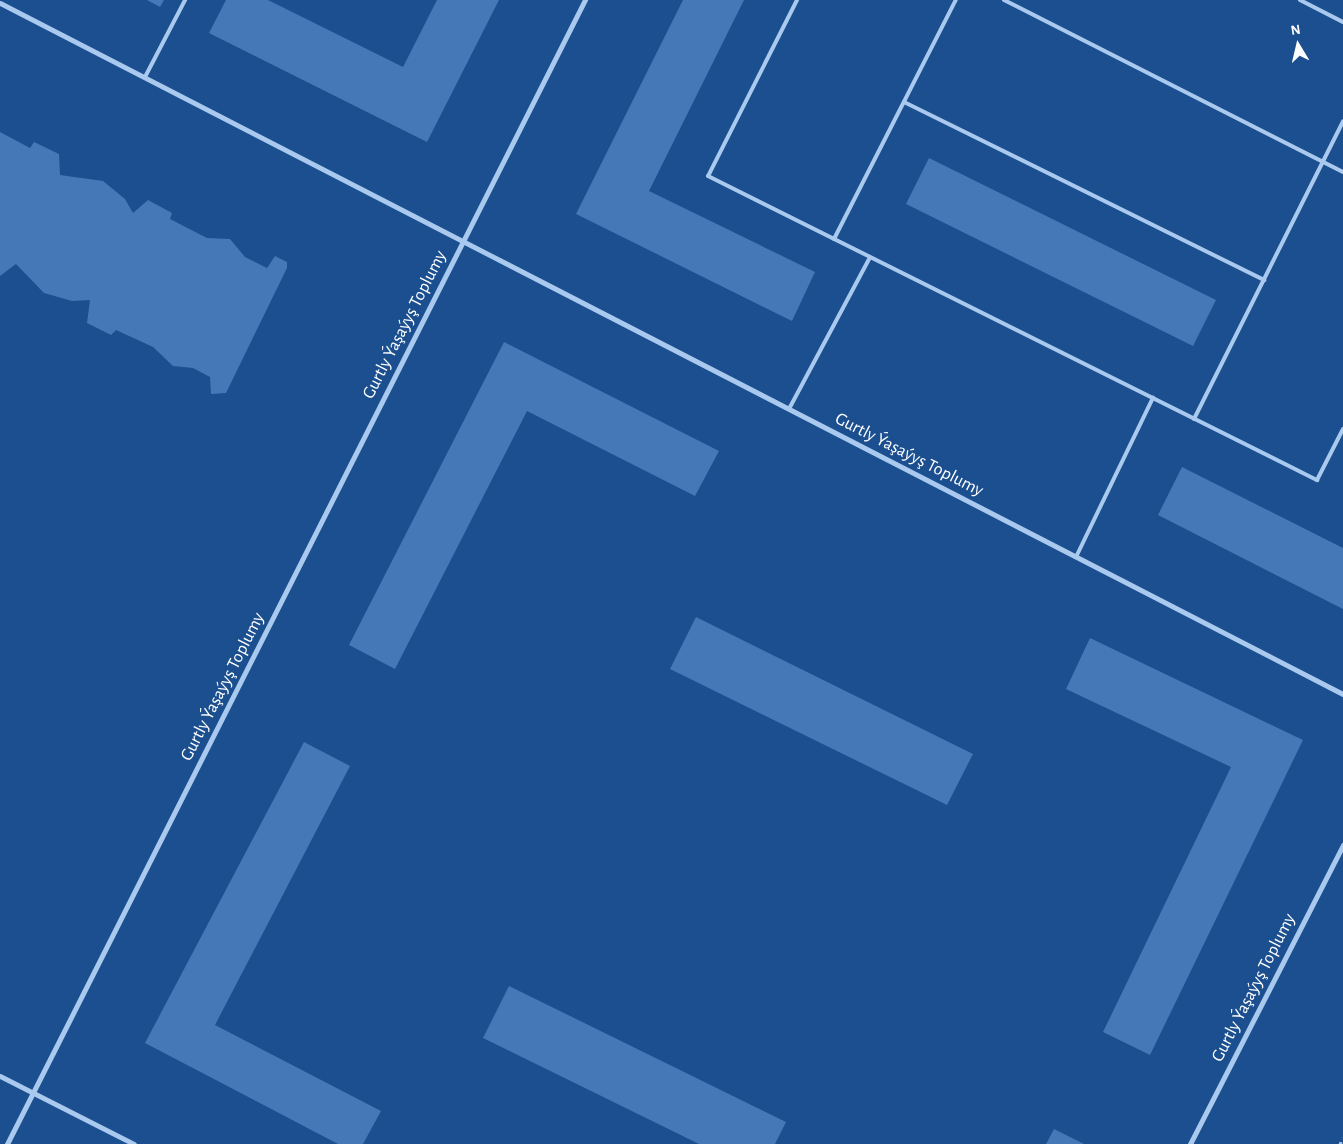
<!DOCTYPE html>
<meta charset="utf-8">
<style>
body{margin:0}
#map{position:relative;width:1343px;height:1144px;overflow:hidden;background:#1b4f8f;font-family:"Alegreya Sans",sans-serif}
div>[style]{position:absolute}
.building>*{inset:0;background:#4478b7}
.path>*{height:3px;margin-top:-1.5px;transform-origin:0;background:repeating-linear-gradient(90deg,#a9c9ee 0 2.5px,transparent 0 6.5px)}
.service>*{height:4px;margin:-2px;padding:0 2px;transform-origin:2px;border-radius:2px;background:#a9c9ee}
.minor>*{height:5px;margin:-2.5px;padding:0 2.5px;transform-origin:2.5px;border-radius:2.5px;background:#a9c9ee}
span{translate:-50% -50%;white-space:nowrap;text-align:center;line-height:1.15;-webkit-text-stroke:5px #1b4f8f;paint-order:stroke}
.street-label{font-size:18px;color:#fff}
.north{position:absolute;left:1273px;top:20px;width:50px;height:50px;-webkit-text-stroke:4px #1b4f8f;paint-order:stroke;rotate:351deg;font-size:14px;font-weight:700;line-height:20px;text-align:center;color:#fff}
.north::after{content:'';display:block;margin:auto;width:18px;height:22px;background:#fff;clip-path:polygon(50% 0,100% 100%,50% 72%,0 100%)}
</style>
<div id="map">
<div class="building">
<div style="clip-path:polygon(147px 0,164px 0,160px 7px)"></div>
<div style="clip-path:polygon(226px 0,268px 0,403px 67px,437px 0,499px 0,427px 142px,209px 33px)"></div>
<div style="clip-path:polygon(683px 0,744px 0,649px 191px,815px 272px,792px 321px,576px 214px)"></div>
<div style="clip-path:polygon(0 132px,30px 148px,34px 142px,59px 154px,60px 175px,103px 181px,125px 199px,133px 213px,148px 200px,172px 213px,170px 219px,207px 238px,230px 239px,245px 257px,267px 268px,275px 256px,287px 262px,287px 268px,226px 393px,211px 394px,210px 377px,193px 368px,173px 366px,153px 347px,116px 330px,111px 335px,87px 323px,90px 300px,72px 301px,44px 293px,16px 264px,0 276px)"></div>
<div style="clip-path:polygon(929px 158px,1216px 300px,1193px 346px,906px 204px)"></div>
<div style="clip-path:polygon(504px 342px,719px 451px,695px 496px,527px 411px,395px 669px,349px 645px)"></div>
<div style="clip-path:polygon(1182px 467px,1343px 548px,1343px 609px,1158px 515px)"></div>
<div style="clip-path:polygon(696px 617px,973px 754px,947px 805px,670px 669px)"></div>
<div style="clip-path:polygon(1090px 638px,1303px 740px,1150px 1055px,1103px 1032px,1231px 767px,1066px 689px)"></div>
<div style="clip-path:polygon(304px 742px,350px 766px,215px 1025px,381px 1111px,363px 1144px,338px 1144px,145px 1043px)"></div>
<div style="clip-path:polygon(509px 986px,786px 1122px,775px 1144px,699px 1144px,483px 1038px)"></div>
<div style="clip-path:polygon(1054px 1129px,1084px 1144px,1046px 1144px)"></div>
</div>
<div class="path">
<div style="left:1340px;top:1144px;width:7px;rotate:-63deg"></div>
</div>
<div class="service">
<div style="left:797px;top:0;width:197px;rotate:116.8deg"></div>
<div style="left:708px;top:176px;width:681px;rotate:26.53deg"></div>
<div style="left:1317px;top:480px;width:57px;rotate:-63deg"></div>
<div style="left:1004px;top:0;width:380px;rotate:26.9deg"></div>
<div style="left:1300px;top:0;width:48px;rotate:27.1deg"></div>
<div style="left:145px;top:77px;width:87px;rotate:-62.5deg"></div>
<div style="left:904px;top:102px;width:402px;rotate:26.3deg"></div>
<div style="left:834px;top:239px;width:268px;rotate:-63deg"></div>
<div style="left:789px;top:409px;width:172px;rotate:-61.9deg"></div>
<div style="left:1194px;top:419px;width:333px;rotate:-63.4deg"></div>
<div style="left:1076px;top:557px;width:177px;rotate:-64.2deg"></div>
</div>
<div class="minor">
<div style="left:0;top:3px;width:1510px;rotate:27.23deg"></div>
<div style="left:0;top:1076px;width:150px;rotate:26.9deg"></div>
<div style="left:7px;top:1144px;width:1282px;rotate:-63.2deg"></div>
<div style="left:1190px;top:1144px;width:336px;rotate:-62.9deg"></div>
</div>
<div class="street-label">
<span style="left:405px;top:325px;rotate:-63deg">Gurtly Ýaşaýyş Toplumy</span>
<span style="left:909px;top:455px;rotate:27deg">Gurtly Ýaşaýyş Toplumy</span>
<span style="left:223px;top:687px;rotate:-63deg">Gurtly Ýaşaýyş Toplumy</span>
<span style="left:1254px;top:988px;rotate:-63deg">Gurtly Ýaşaýyş Toplumy</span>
</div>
<div class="north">N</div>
</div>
